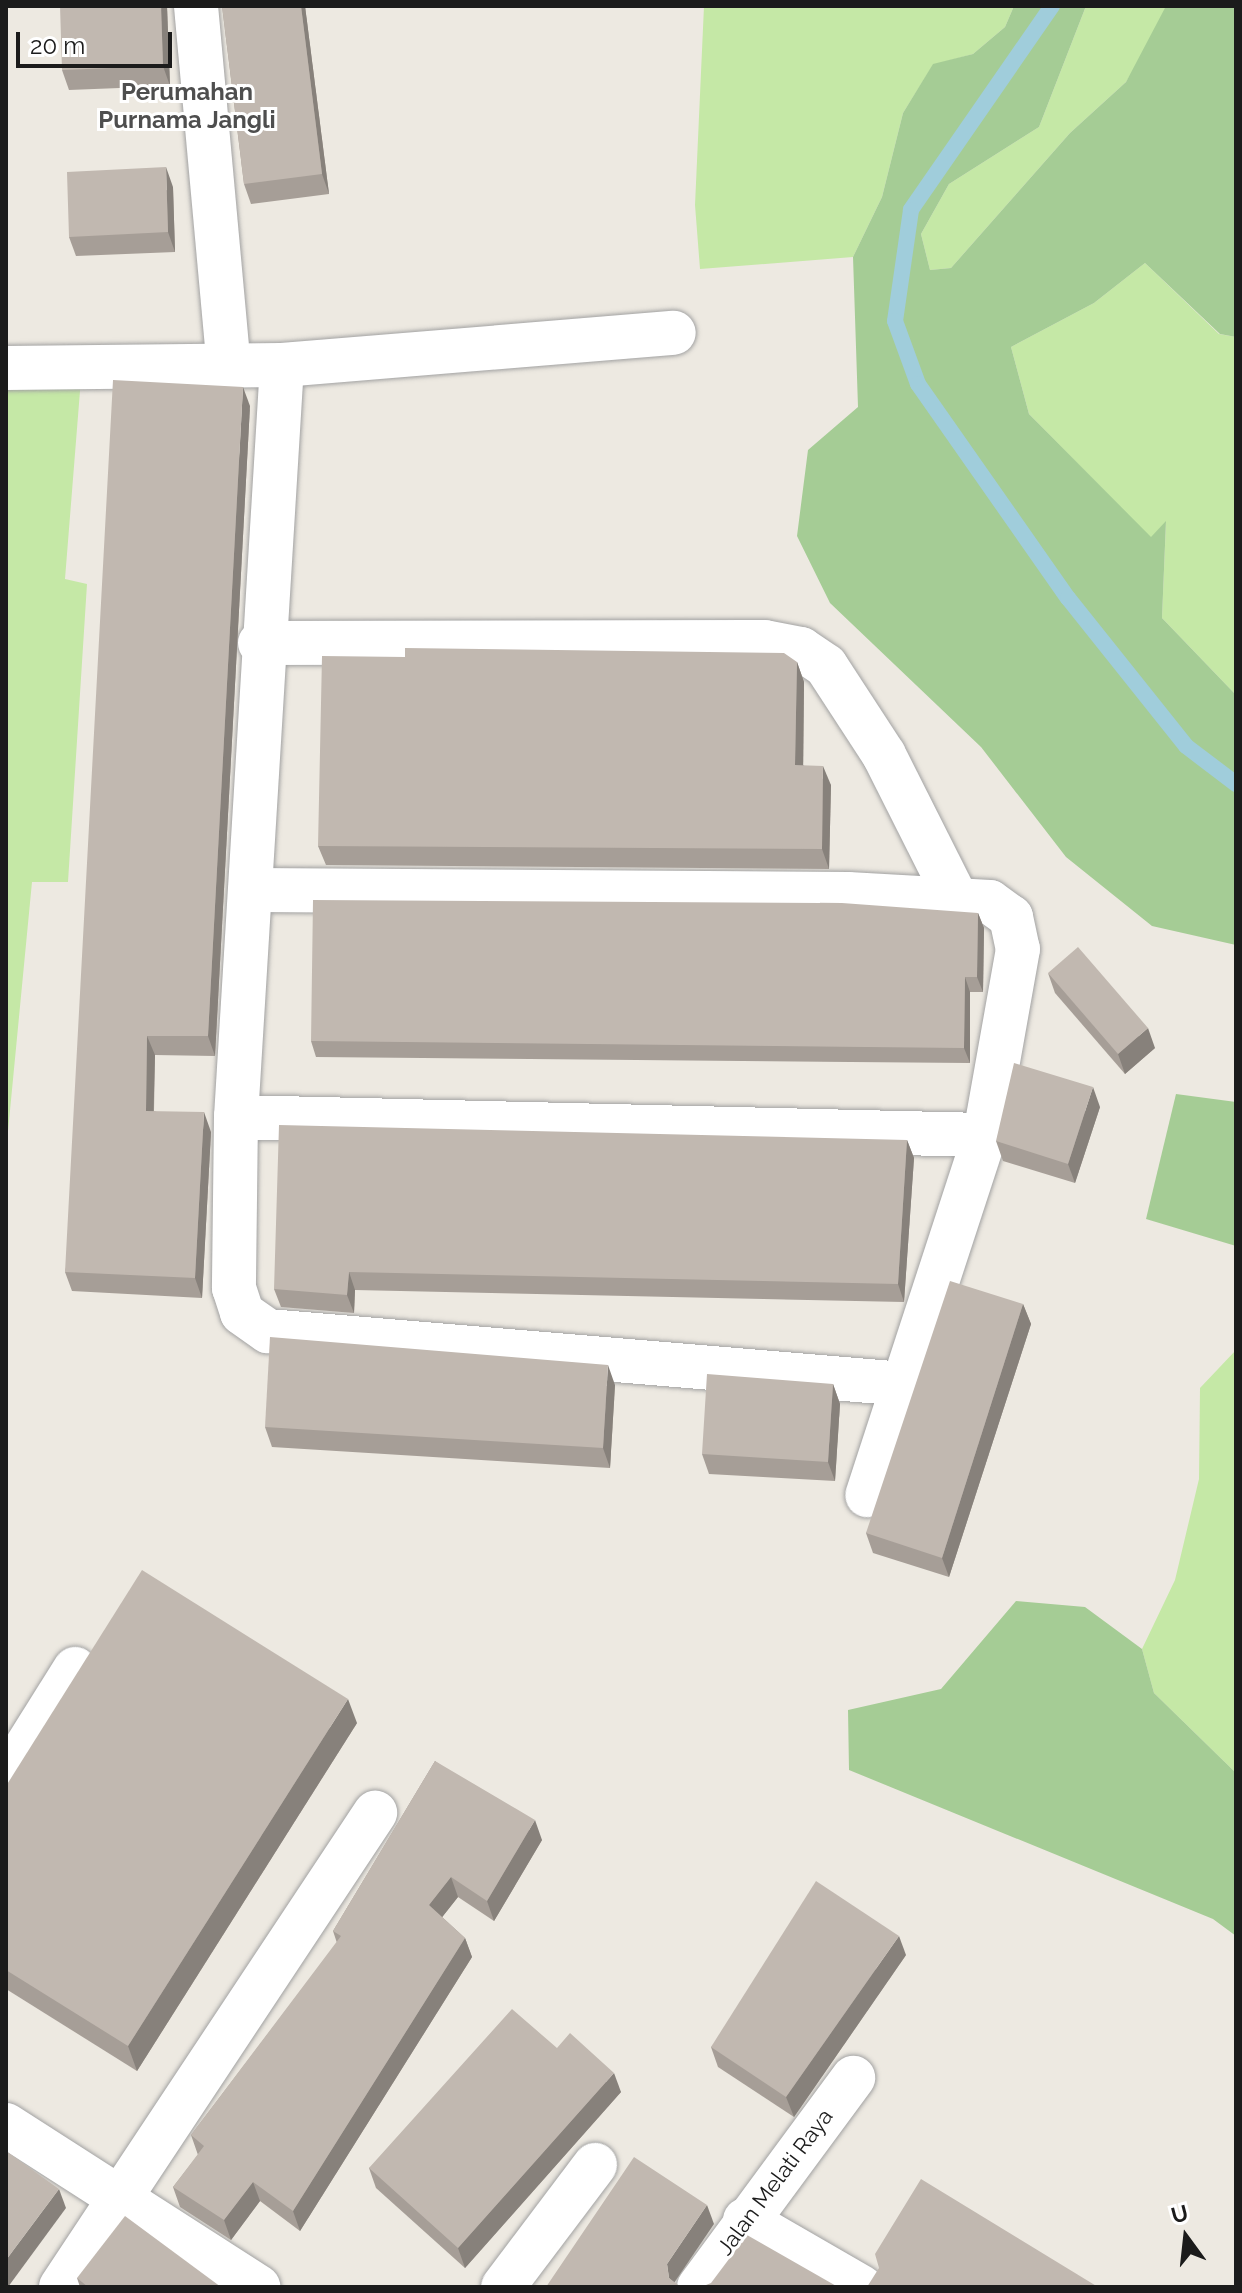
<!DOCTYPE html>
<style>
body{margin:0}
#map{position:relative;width:1242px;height:2293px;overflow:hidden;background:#ede9e1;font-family:Raleway,sans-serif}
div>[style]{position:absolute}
.grass>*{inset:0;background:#c5e8a6}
.forest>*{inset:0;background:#a5cc95}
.stream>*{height:16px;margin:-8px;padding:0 8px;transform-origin:8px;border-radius:8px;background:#a0cddb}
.roads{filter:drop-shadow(0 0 2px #a2a2a2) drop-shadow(0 0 2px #a2a2a2)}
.minor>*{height:44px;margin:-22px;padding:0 22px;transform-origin:22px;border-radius:22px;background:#fff}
.wall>*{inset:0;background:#a69e97}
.shaded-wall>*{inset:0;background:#87817b}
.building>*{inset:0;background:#c1b8b0}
span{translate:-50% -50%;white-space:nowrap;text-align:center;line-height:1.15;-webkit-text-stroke:6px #fff;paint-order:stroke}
.street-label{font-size:22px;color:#1b1b1b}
.neighbourhood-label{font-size:24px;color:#4e4e4e;font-weight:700}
.frame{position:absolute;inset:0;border:8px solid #1b1b1b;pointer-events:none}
.north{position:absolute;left:1146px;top:2197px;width:80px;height:80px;-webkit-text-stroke:6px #fff;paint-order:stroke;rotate:345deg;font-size:22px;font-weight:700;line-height:32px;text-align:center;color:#1b1b1b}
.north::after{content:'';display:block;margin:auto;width:28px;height:36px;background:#1b1b1b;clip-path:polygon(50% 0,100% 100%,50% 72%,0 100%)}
.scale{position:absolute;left:16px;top:32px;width:156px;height:36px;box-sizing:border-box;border:4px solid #1b1b1b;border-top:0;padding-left:10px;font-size:24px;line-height:28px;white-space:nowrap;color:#1b1b1b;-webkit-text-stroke:6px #fff;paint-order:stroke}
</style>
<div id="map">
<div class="grass">
<div style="clip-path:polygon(704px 6px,1014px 6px,1005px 27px,973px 54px,933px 65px,903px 113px,882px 197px,853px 257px,700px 269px,695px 205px)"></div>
<div style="clip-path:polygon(1086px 6px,1166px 6px,1168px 13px,1126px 82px,1070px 133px,951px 268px,930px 270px,921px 234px,949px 184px,1039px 127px)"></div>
<div style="clip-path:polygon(1145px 263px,1219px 334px,1236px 337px,1236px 695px,1162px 618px,1166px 522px,1151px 538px,1029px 414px,1011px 347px,1094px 303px)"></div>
<div style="clip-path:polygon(82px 366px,65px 579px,87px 584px,68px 882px,32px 882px,6px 1152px,6px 372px)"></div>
<div style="clip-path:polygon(1236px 1350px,1236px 1773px,1154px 1693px,1142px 1649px,1175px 1580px,1199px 1479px,1200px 1388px)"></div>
</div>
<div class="forest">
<div style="clip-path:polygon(1014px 6px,1086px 6px,1039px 127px,949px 184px,921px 234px,930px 270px,951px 268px,1070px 133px,1126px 82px,1166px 6px,1236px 6px,1236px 337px,1220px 334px,1145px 263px,1094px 303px,1011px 347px,1029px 414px,1151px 537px,1166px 521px,1162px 618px,1236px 695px,1236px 945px,1152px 926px,1066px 857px,981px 747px,830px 603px,797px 536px,808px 450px,858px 407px,853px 257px,882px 197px,903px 113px,933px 64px,973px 54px,1005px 27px)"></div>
<div style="clip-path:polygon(1176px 1094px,1236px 1102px,1236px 1246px,1146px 1219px)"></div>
<div style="clip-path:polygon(1016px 1601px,1085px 1607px,1142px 1649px,1154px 1693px,1236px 1773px,1236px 1936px,1213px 1919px,849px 1770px,848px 1710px,941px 1689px)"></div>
</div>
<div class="stream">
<div style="left:1052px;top:6px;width:248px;rotate:124.7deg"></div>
<div style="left:911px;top:210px;width:112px;rotate:98.2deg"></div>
<div style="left:895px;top:321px;width:67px;rotate:69.9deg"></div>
<div style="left:918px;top:384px;width:261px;rotate:55deg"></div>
<div style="left:1068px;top:598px;width:189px;rotate:51.4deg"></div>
<div style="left:1186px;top:746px;width:63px;rotate:37.2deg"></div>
</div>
<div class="roads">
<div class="minor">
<div style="left:196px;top:6px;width:356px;rotate:84.8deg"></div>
<div style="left:282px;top:365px;width:753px;rotate:93.5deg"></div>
<div style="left:236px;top:1117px;width:171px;rotate:90.7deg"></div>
<div style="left:234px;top:1288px;width:26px;rotate:72deg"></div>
<div style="left:242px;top:1313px;width:32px;rotate:35deg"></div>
<div style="left:268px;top:1331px;width:638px;rotate:4.76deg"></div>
<div style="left:6px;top:368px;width:276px;rotate:-0.6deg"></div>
<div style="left:282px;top:365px;width:393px;rotate:-4.7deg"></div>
<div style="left:260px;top:643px;width:505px;rotate:-0.11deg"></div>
<div style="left:765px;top:642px;width:37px;rotate:11deg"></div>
<div style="left:801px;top:649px;width:30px;rotate:34deg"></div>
<div style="left:826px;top:666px;width:106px;rotate:56.9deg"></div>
<div style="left:884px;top:755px;width:162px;rotate:63.3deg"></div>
<div style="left:254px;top:890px;width:594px;rotate:0.39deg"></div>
<div style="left:848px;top:894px;width:142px;rotate:3.2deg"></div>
<div style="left:990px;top:902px;width:26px;rotate:36deg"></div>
<div style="left:1011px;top:917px;width:33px;rotate:78deg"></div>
<div style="left:1018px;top:949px;width:189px;rotate:100.1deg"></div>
<div style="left:236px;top:1117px;width:749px;rotate:1.38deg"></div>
<div style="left:985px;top:1135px;width:379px;rotate:108.1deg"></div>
<div style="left:6px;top:1779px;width:130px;rotate:-57.9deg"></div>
<div style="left:6px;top:2125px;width:300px;rotate:32.7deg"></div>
<div style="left:745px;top:2220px;width:134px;rotate:30deg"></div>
<div style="left:61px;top:2287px;width:569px;rotate:-56.48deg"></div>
<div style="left:503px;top:2287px;width:153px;rotate:-53deg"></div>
<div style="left:699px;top:2287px;width:260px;rotate:-53.6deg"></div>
</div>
</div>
<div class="wall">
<div style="clip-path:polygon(167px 6px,170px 86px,69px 90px,62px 70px)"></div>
<div style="clip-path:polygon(222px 6px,305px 6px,329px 194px,251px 204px,244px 184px)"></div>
<div style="clip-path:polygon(173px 187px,175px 252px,76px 256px,69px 237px)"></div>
<div style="clip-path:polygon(250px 406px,215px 1056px,155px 1055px,154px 1111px,211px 1132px,202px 1298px,72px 1291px,65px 1272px)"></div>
<div style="clip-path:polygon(797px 662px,804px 682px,803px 765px,831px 785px,829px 869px,326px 865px,318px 846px)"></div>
<div style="clip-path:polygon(978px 913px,984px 928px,983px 992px,970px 992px,970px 1063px,316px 1057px,311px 1041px)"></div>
<div style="clip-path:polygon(1048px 973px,1155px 1048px,1125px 1074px,1055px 993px)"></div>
<div style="clip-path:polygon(1100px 1107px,1075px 1183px,1003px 1161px,996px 1141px)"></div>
<div style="clip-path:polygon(907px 1140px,914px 1158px,904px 1302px,355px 1290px,354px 1313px,281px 1307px,274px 1289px)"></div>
<div style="clip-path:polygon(1023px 1304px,1031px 1324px,949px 1577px,873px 1553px,866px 1533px)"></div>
<div style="clip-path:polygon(833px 1384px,840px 1404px,835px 1481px,709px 1474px,702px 1454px)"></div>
<div style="clip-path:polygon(615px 1385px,610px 1468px,272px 1447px,265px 1427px)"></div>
<div style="clip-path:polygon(357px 1723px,137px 2071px,6px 1989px,6px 1786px)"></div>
<div style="clip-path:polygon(435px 1761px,542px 1840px,494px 1921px,458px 1897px,442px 1917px,465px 1938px,472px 1957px,300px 2231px,260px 2201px,231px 2240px,180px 2207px,173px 2187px,198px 2155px,191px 2135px,337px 1943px,333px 1931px)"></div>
<div style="clip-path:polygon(906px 1955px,794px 2117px,718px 2067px,711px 2047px)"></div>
<div style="clip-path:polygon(557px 2048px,621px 2092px,465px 2268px,376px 2188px,369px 2168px)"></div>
<div style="clip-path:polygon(77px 2278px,221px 2287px,80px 2287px)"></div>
</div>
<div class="shaded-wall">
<div style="clip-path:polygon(161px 6px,167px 6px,170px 86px,163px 66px)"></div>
<div style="clip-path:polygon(301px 6px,305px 6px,329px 194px,322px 174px)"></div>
<div style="clip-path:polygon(166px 167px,173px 187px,175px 252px,168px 232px)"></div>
<div style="clip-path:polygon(243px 387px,250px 406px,215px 1056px,208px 1036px)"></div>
<div style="clip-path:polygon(797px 662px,804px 682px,803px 785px,795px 765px)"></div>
<div style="clip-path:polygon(823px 766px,831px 785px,829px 869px,822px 849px)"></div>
<div style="clip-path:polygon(978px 913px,984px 928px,983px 992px,977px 977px)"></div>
<div style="clip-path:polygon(965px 977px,970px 992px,970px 1063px,964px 1048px)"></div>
<div style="clip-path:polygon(1148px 1028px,1155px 1048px,1125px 1074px,1118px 1054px)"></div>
<div style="clip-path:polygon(147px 1036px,155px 1055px,153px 1130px,146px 1111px)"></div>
<div style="clip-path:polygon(1093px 1087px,1100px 1107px,1075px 1183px,1068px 1164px)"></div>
<div style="clip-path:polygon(204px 1112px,211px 1132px,202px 1298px,195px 1278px)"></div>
<div style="clip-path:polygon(907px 1140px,914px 1158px,904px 1302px,898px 1284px)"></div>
<div style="clip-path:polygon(349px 1272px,355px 1290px,354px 1313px,347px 1295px)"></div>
<div style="clip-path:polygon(1023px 1304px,1031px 1324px,949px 1577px,942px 1558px)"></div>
<div style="clip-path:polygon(608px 1365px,615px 1385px,610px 1468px,603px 1448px)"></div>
<div style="clip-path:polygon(833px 1384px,840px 1404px,835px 1481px,828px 1462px)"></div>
<div style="clip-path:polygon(348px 1699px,357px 1723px,137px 2071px,128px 2046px)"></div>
<div style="clip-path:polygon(535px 1820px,542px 1840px,494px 1921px,487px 1901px)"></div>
<div style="clip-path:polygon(451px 1877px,458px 1897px,436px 1925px,429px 1905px)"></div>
<div style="clip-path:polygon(899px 1936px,906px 1955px,794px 2117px,786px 2097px)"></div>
<div style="clip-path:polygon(465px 1938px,472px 1957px,300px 2231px,293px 2211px)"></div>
<div style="clip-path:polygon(614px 2073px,621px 2092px,465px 2268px,458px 2248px)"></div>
<div style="clip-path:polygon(253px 2182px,260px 2201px,231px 2240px,224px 2220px)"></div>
<div style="clip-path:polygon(59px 2189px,66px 2208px,8px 2287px,6px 2287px,6px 2260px)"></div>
<div style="clip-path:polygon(707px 2205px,714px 2224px,674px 2283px,669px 2278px,667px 2264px)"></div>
</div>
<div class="building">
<div style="clip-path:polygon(60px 6px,161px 6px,163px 66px,62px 70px)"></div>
<div style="clip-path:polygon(222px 6px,301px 6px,322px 174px,244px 184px)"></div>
<div style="clip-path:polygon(166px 167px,168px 232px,69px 237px,67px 172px)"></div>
<div style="clip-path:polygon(113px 380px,243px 387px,208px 1036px,147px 1036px,146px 1111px,204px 1112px,195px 1278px,65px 1272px)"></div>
<div style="clip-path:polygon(405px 648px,784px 653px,797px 662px,795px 765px,823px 766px,822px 849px,318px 846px,322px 656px,405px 657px)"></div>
<div style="clip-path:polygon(313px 900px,842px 903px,978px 913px,977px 977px,965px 977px,964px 1048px,311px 1041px)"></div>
<div style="clip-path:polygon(1078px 947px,1148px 1028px,1118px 1054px,1048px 973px)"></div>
<div style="clip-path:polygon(1014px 1063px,1093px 1087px,1068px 1164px,996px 1141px)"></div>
<div style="clip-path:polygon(279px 1125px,907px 1140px,898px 1284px,349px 1272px,347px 1295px,274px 1289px)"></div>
<div style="clip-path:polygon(950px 1281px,1023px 1304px,942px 1558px,866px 1533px)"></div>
<div style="clip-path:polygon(270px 1337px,608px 1365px,603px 1448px,265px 1427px)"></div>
<div style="clip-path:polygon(707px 1374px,833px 1384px,828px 1462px,702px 1454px)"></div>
<div style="clip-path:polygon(142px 1570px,348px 1699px,128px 2046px,6px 1970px,6px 1786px)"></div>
<div style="clip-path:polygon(435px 1761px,535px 1820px,487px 1901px,451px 1877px,429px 1905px,465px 1938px,293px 2211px,253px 2182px,224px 2220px,173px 2187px,204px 2146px,191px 2135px,341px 1936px,333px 1931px)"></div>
<div style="clip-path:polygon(816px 1881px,899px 1936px,786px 2097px,711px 2047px)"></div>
<div style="clip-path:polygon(512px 2009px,557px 2048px,570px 2033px,614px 2073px,458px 2248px,369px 2168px)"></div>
<div style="clip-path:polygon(6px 2151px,59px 2189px,6px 2260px)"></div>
<div style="clip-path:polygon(634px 2157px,707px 2205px,667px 2264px,669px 2278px,681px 2287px,546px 2287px)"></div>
<div style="clip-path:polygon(921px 2179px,1098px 2287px,867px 2287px,879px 2268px,875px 2254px)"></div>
<div style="clip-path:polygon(125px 2216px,221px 2287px,88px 2287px,77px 2278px)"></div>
<div style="clip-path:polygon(747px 2235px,838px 2287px,701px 2287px,711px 2283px)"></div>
</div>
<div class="street-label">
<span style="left:775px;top:2182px;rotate:-53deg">Jalan Melati Raya</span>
</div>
<div class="neighbourhood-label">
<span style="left:187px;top:106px">Perumahan<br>Purnama Jangli</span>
</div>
<div class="frame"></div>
<div class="north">U</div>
<div class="scale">20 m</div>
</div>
